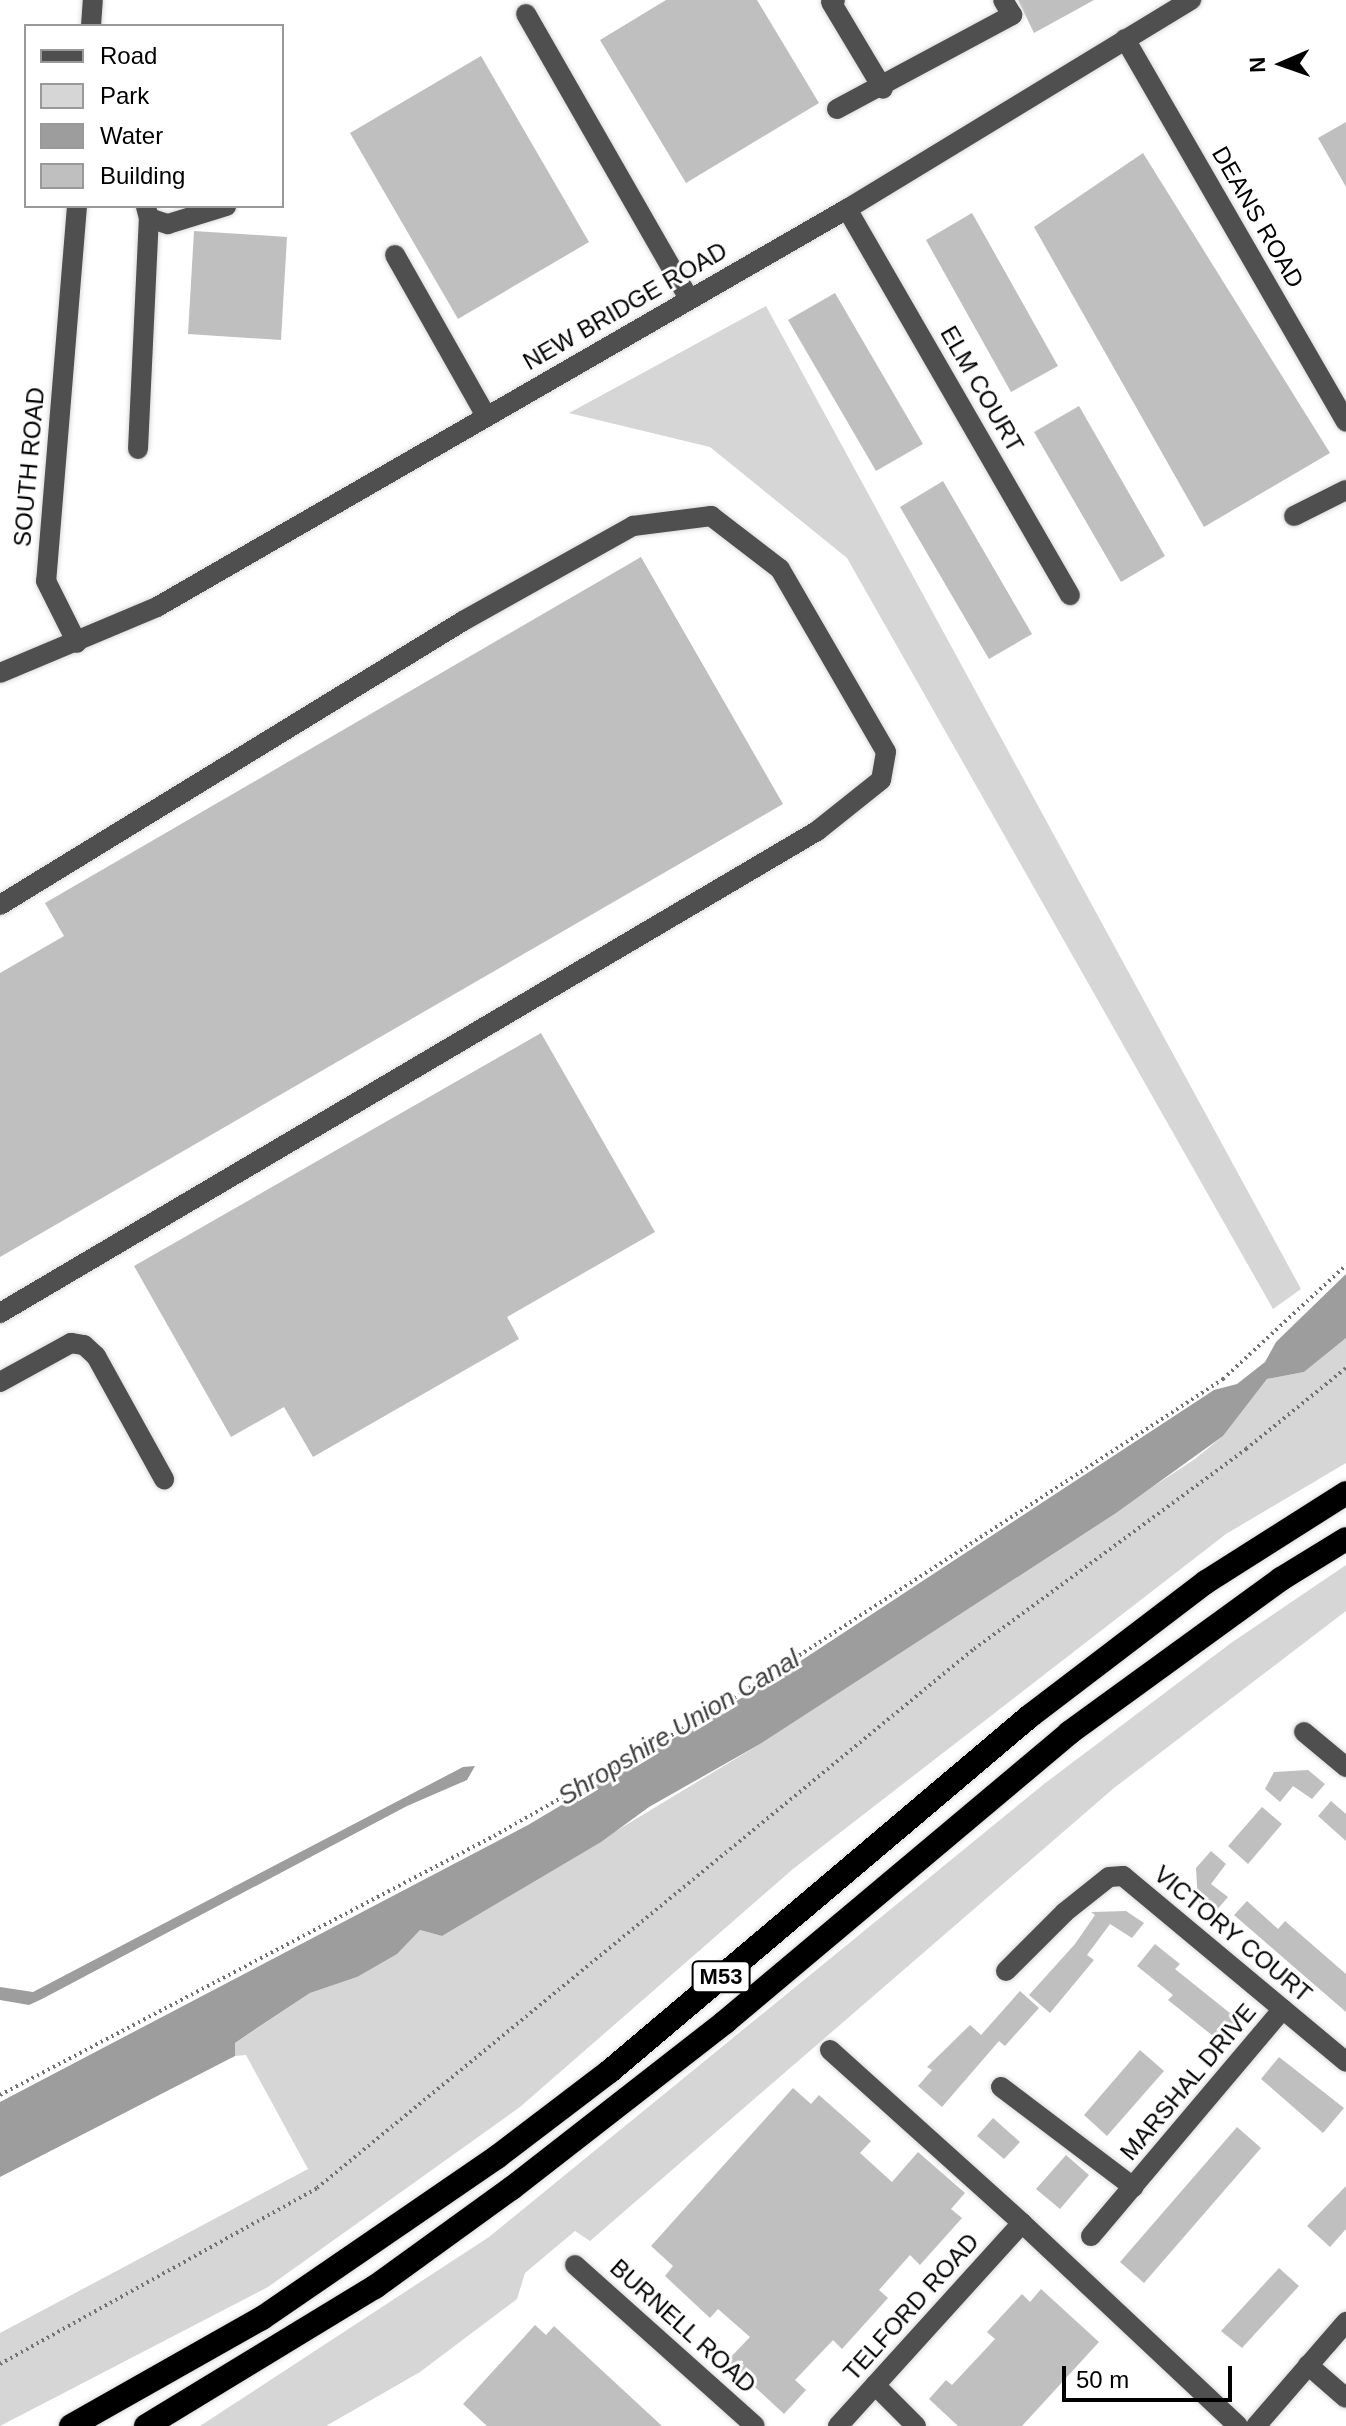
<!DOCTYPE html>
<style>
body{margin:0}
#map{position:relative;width:1346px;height:2426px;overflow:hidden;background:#fff;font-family:Arial,sans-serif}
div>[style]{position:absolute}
.green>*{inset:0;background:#d6d6d6}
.water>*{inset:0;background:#9d9d9d}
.building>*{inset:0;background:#bfbfbf}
.path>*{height:4px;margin-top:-2px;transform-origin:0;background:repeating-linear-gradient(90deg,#717171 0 2px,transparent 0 6px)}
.roads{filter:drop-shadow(0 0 2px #dbdbdb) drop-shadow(0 0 2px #dbdbdb)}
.minor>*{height:20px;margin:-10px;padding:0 10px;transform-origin:10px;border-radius:10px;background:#4f4f4f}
.highway>*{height:24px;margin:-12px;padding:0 12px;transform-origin:12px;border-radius:12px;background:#000}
span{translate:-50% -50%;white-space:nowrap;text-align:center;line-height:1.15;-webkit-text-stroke:6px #fff;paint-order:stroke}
.shield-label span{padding:2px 6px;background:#fff;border:2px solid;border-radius:6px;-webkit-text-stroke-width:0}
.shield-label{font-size:22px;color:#000;font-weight:700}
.street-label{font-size:24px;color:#000}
.water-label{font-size:26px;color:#3e3e3e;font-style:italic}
.legend{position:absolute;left:24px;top:24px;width:260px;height:184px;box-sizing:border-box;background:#fff;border:2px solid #999;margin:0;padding:10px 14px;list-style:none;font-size:24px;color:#000}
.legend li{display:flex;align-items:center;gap:16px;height:40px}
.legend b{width:40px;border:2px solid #999}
.north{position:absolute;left:1242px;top:24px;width:80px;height:80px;-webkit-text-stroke:6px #fff;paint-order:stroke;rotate:268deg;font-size:22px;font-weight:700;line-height:32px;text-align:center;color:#000}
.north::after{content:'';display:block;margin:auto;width:28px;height:36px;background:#000;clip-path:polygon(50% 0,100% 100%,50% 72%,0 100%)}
.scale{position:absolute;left:1062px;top:2366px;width:170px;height:36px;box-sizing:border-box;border:4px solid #000;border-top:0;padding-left:10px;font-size:24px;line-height:28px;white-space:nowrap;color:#000;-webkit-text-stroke:6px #fff;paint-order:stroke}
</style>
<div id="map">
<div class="green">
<div style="clip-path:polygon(766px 306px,1301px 1289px,1273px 1309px,847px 558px,710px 447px,569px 413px)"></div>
<div style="clip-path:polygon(1346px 1338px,1346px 1463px,1226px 1534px,793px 1869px,520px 2107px,268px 2287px,0 2426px,0 2333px,308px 2169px,246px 2055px,235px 2056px,235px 2043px,310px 1993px,357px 1977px,420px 1930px,442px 1936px,760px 1744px,1195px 1459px,1223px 1436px,1267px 1379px,1304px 1372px)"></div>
<div style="clip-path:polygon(1346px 1565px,1346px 1611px,1114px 1788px,590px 2241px,575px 2231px,525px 2273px,517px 2299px,420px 2372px,326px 2426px,200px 2426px,489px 2237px,1044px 1784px,1231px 1643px)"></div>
</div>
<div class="water">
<div style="clip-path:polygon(1346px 1274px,1346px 1338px,1304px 1372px,1267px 1379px,1223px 1436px,1116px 1513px,760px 1744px,649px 1807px,601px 1842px,442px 1936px,420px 1930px,397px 1954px,357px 1977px,310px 1993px,257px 2028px,235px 2043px,235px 2056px,0 2177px,0 2102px,528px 1825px,770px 1681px,1214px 1390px,1237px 1384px,1265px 1362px,1276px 1342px)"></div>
<div style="clip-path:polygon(475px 1766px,467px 1780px,407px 1806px,42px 1999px,29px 2005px,0 2000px,0 1987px,33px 1992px,463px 1767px)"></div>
</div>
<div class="building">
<div style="clip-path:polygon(666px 0,757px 0,819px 103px,686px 183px,600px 40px)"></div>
<div style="clip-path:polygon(1018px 0,1094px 0,1034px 33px)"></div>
<div style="clip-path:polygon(481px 56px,589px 242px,458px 319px,350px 133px)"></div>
<div style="clip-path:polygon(1346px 122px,1346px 187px,1318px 138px)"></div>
<div style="clip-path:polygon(1143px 153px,1330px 453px,1204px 527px,1034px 227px)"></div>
<div style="clip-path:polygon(972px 213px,1058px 366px,1011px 392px,926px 240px)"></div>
<div style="clip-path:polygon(194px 231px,287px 237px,281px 340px,188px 334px)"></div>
<div style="clip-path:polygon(835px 293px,923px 444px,876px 471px,788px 320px)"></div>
<div style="clip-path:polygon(1079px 406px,1165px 556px,1121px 582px,1034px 432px)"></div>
<div style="clip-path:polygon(943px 481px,1032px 634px,989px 659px,900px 507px)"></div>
<div style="clip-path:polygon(641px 557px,783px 804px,0 1257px,0 973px,64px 936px,45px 903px)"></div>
<div style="clip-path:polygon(541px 1033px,655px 1232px,507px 1317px,519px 1339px,313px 1457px,284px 1407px,231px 1437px,134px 1266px)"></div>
<div style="clip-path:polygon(1308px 1770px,1325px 1784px,1312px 1799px,1293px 1786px,1280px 1802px,1265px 1789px,1274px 1772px)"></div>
<div style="clip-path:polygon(1331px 1801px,1346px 1814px,1346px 1841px,1318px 1816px)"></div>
<div style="clip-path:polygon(1262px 1807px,1282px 1824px,1248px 1864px,1228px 1846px)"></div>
<div style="clip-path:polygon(1211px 1851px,1226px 1864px,1211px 1884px,1228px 1897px,1215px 1912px,1198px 1902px,1196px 1868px)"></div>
<div style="clip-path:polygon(1247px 1901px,1278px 1929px,1285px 1921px,1346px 1974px,1346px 2012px,1234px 1915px)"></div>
<div style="clip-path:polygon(1126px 1911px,1144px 1923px,1132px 1938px,1110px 1924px,1087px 1955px,1094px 1960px,1050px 2013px,1029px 1995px,1075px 1944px,1095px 1915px,1091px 1912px)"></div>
<div style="clip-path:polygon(1155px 1944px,1180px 1964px,1175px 1969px,1241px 2022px,1223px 2044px,1168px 2000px,1173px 1995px,1137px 1966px)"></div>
<div style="clip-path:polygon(1020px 1991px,1039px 2008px,1005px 2046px,999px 2041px,942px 2107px,918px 2086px,932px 2070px,927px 2067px,970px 2025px,981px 2035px)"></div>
<div style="clip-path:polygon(1140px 2050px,1164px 2071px,1107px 2136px,1084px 2115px)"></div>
<div style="clip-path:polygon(1279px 2057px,1344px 2108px,1323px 2133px,1261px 2079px)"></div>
<div style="clip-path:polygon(793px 2088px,811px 2104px,819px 2095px,871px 2141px,860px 2153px,892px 2182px,918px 2152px,965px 2193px,951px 2209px,962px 2218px,920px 2265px,910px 2255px,879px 2290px,888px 2298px,842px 2349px,833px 2340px,795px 2380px,806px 2390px,784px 2414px,727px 2361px,750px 2337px,718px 2309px,710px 2318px,665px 2276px,673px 2266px,651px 2246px)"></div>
<div style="clip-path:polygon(993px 2118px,1020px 2142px,1004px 2159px,977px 2136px)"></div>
<div style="clip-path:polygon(1237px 2127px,1261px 2148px,1144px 2283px,1120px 2262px)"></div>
<div style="clip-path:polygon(1066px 2155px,1089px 2175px,1060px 2209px,1036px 2189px)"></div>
<div style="clip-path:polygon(1346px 2186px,1346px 2229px,1330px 2247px,1307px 2226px)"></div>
<div style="clip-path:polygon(1279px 2268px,1299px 2286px,1242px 2348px,1221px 2331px)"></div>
<div style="clip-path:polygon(1041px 2289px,1099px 2342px,1022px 2426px,958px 2426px,929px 2399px,946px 2380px,952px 2385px,995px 2339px,987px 2332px,1022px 2294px,1030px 2302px)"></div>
<div style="clip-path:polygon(535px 2325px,546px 2335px,554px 2326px,662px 2426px,487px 2426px,463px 2404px)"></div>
</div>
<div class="path">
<div style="left:0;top:2095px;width:558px;rotate:-27.67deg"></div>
<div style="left:494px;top:1836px;width:253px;rotate:-29.6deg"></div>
<div style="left:714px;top:1711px;width:608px;rotate:-33.11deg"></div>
<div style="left:1223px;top:1379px;width:168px;rotate:-42.8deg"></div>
<div style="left:0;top:2364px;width:363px;rotate:-29deg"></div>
<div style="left:317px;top:2188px;width:850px;rotate:-39.37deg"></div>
<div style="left:974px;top:1649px;width:338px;rotate:-36.3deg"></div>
<div style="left:1246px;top:1449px;width:129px;rotate:-39deg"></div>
</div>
<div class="roads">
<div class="minor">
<div style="left:835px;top:0;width:4px;rotate:153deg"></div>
<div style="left:831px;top:2px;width:101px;rotate:59.1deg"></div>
<div style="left:526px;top:14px;width:328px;rotate:60.2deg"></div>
<div style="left:91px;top:26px;width:26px;rotate:-86deg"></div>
<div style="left:1125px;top:39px;width:442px;rotate:60deg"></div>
<div style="left:837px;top:109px;width:199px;rotate:-28.2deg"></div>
<div style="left:1012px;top:15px;width:17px;rotate:-121deg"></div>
<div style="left:77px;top:206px;width:376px;rotate:94.7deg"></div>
<div style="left:46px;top:581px;width:69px;rotate:63.4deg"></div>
<div style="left:146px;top:207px;width:11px;rotate:75deg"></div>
<div style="left:149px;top:218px;width:20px;rotate:18deg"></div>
<div style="left:168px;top:224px;width:61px;rotate:-17.2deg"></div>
<div style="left:847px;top:209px;width:446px;rotate:60deg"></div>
<div style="left:395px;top:255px;width:185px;rotate:60.5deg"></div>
<div style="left:138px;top:449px;width:231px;rotate:-87.3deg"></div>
<div style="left:1294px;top:516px;width:58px;rotate:-26.6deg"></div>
<div style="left:0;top:673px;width:170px;rotate:-22.8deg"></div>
<div style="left:157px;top:607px;width:797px;rotate:-29.98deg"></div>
<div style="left:847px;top:209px;width:403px;rotate:-31.3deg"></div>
<div style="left:0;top:905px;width:543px;rotate:-31.52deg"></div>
<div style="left:463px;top:621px;width:195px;rotate:-29.2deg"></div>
<div style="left:633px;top:526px;width:79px;rotate:-7.3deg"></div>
<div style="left:711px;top:516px;width:87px;rotate:37.5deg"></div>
<div style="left:780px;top:569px;width:211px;rotate:59.9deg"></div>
<div style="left:886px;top:752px;width:28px;rotate:100deg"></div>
<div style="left:881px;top:780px;width:82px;rotate:141.4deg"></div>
<div style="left:817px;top:831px;width:949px;rotate:149.46deg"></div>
<div style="left:0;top:1382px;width:81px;rotate:-28.8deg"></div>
<div style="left:71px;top:1343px;width:13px;rotate:9deg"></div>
<div style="left:84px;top:1345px;width:16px;rotate:43deg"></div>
<div style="left:96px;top:1356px;width:141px;rotate:61.1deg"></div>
<div style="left:1304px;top:1732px;width:55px;rotate:39.8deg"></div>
<div style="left:1006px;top:1971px;width:83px;rotate:-45deg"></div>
<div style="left:1065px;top:1912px;width:56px;rotate:-38.5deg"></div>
<div style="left:1109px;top:1877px;width:14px;rotate:-4deg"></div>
<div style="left:1123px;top:1876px;width:290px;rotate:39.8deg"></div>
<div style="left:830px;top:2050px;width:258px;rotate:42deg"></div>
<div style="left:1001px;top:2087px;width:166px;rotate:37.1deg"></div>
<div style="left:1091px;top:2236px;width:297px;rotate:-49.8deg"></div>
<div style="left:575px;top:2265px;width:241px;rotate:41.8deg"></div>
<div style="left:1308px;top:2365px;width:50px;rotate:41deg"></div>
<div style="left:875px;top:2385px;width:58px;rotate:45deg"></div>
<div style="left:838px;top:2426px;width:274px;rotate:-47.8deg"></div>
<div style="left:1022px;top:2223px;width:296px;rotate:43.2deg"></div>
<div style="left:1256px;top:2426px;width:138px;rotate:-49.1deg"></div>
</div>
<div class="highway">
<div style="left:71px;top:2426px;width:219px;rotate:-29.5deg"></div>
<div style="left:262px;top:2318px;width:285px;rotate:-34.4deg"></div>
<div style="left:497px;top:2157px;width:142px;rotate:-37.3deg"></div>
<div style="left:610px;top:2071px;width:550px;rotate:-40.21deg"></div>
<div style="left:1030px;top:1716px;width:221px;rotate:-37.3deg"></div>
<div style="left:1206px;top:1582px;width:166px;rotate:-32.4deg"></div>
<div style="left:146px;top:2426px;width:268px;rotate:-31.3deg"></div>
<div style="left:375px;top:2287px;width:169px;rotate:-35.9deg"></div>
<div style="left:512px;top:2188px;width:270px;rotate:-37.9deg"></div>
<div style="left:725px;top:2022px;width:449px;rotate:-40deg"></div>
<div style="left:1069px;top:1733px;width:262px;rotate:-36deg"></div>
<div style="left:1281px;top:1579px;width:76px;rotate:-31.6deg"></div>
</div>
</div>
<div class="shield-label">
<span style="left:721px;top:1977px">M53</span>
</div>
<div class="street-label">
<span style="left:1258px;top:217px;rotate:60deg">DEANS ROAD</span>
<span style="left:625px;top:306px;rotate:-30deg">NEW BRIDGE ROAD</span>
<span style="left:982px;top:389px;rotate:60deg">ELM COURT</span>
<span style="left:29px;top:467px;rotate:-85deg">SOUTH ROAD</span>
<span style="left:1233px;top:1934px;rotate:40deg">VICTORY COURT</span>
<span style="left:1188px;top:2082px;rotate:-50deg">MARSHAL DRIVE</span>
<span style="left:911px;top:2307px;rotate:-48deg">TELFORD ROAD</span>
<span style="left:683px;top:2326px;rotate:42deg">BURNELL ROAD</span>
</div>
<div class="water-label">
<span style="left:679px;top:1728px;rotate:-31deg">Shropshire Union Canal</span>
</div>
<ul class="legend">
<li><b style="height:10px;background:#4f4f4f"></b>Road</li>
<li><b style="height:22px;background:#d6d6d6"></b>Park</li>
<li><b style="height:22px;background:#9d9d9d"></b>Water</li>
<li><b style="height:22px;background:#bfbfbf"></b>Building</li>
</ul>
<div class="north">N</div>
<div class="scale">50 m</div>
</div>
